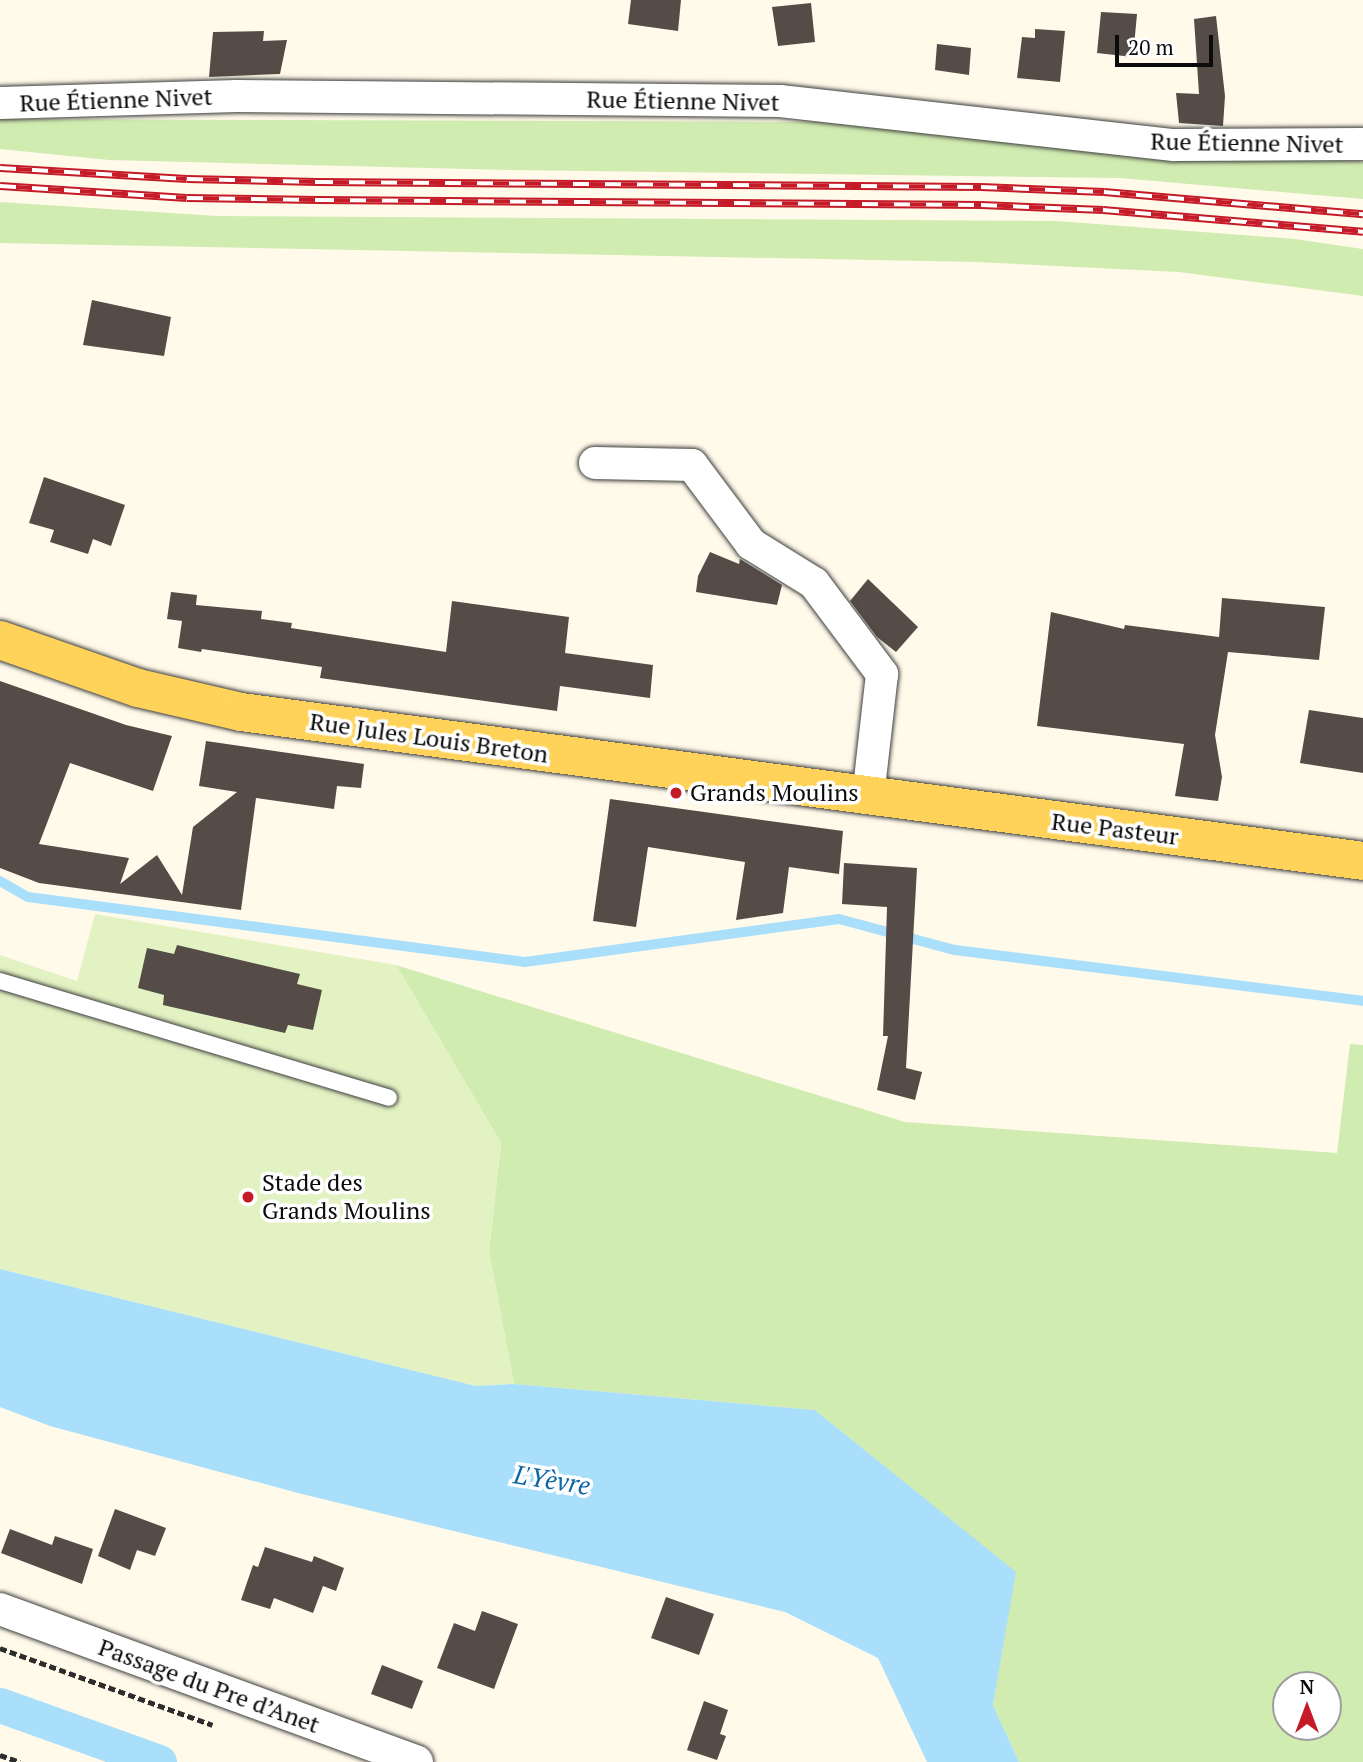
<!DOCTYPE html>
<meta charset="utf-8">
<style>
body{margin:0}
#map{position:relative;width:1363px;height:1762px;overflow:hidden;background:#fffaea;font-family:"PT Serif",serif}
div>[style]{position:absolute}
.green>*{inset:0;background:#d1ecb1}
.pitch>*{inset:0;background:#e3f2c3}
.water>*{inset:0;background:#aadffb}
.stream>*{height:10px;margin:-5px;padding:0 5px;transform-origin:5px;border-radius:5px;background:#aadffb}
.canal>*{height:35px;margin:-17.5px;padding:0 17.5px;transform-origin:17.5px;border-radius:17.5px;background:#aadffb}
.building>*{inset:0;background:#554c47}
.path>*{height:4.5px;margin-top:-2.25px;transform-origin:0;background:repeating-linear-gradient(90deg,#2d2d2d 0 7px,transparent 0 10.5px)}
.roads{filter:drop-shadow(0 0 2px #3e3e3e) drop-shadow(0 0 2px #3e3e3e)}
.service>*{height:16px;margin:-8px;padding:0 8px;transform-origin:8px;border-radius:8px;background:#fff}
.minor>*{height:32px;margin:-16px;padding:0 16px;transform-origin:16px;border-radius:16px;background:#fff}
.primary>*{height:38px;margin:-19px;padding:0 19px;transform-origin:19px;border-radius:19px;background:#ffd35a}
.rail>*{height:8px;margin-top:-4px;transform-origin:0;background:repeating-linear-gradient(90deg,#fff 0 16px,#c51a27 0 32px);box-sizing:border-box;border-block:2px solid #c51a27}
.dots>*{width:19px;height:19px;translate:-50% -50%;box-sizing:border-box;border:4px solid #fff;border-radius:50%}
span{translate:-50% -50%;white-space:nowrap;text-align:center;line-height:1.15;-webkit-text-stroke:7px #fff;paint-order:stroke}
.street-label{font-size:24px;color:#0b0b0b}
.poi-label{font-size:24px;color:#0b0b0b}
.left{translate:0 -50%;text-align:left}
.water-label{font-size:26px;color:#0d66a5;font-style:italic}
.north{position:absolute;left:1272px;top:1671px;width:70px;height:70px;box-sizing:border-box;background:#fff;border:2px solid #9d9d9d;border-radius:50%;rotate:0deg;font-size:19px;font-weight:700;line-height:28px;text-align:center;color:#0b0b0b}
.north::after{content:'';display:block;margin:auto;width:24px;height:32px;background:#c51a27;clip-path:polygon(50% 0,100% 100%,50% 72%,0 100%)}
.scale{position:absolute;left:1115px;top:35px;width:98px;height:32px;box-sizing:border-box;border:4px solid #0b0b0b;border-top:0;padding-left:9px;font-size:21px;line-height:24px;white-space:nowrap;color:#0b0b0b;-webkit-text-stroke:5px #fff;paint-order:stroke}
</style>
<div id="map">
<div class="green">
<div style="clip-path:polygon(0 119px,855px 122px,1363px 162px,1363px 199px,1120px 178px,509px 170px,109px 160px,0 149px)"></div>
<div style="clip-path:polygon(0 202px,217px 216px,1057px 221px,1295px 239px,1363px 249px,1363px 296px,1179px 272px,975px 262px,0 243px)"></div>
<div style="clip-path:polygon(evenodd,396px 965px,905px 1122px,1337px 1153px,1350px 1044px,1363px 1045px,1363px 1762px,1019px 1762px,993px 1705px,1015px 1572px,815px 1410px,514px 1384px,489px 1251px,501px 1143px,396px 965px,1286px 1685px,1328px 1685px,1328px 1727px,1286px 1727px,1286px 1685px)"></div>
</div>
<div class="pitch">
<div style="clip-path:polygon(95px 914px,396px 965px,501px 1143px,489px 1251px,514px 1384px,476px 1386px,0 1269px,0 955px,77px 981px)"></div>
</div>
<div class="water">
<div style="clip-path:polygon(0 1269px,476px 1386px,514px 1384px,815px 1410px,1016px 1572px,993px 1705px,1019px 1762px,927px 1762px,878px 1658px,785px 1612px,298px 1493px,50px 1426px,0 1407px)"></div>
</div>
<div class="stream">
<div style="left:0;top:881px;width:32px;rotate:30deg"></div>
<div style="left:28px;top:897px;width:501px;rotate:7.45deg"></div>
<div style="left:525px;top:962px;width:317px;rotate:-7.8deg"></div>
<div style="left:839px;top:919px;width:120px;rotate:15deg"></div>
<div style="left:955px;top:950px;width:411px;rotate:7.1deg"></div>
</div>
<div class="canal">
<div style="left:0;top:1705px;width:169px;rotate:19.7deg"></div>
</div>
<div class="building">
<div style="clip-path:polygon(631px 0,681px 0,678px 31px,628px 24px)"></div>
<div style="clip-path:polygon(811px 3px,815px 42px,778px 46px,772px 7px)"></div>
<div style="clip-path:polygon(1101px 12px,1137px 14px,1133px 57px,1097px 53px)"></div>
<div style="clip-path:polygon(1216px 16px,1225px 96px,1223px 126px,1179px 123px,1176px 93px,1199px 94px,1194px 19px)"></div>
<div style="clip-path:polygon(1035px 29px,1065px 31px,1060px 82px,1017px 78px,1022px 37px,1035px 38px)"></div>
<div style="clip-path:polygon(264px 31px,263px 41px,287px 40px,280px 74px,209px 77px,213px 32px)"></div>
<div style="clip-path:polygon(937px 44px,971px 48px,969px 75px,935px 70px)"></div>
<div style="clip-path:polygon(92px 300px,171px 317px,164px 356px,83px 345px)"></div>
<div style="clip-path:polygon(44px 477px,125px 505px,111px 546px,93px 539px,88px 554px,50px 542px,54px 530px,29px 523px)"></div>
<div style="clip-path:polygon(710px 552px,739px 564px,740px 559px,782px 585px,777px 605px,696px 592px,698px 576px)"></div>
<div style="clip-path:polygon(868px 579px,918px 627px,896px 652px,877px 637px,850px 601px)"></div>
<div style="clip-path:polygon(171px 592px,197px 595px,196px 605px,262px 611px,261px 619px,292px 623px,291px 628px,446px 652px,452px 601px,569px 617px,565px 653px,653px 665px,650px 698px,560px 686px,557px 711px,320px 678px,322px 667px,202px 649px,201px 652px,178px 648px,182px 621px,167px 619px)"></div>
<div style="clip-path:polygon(1222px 598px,1325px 607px,1319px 660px,1228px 652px,1215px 735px,1222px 777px,1218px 801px,1175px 796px,1184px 744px,1037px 726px,1051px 612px,1124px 629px,1125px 625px,1219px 637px)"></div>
<div style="clip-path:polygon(0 681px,126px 725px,172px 736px,153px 791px,70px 763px,39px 844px,129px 858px,120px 884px,157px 855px,182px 895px,193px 827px,237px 792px,199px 786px,206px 741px,364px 764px,361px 788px,337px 786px,334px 809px,256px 798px,241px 910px,39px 883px,0 868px)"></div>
<div style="clip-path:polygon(1309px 710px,1363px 718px,1363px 773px,1300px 763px)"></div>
<div style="clip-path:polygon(610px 799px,843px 831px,839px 874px,789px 867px,783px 913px,736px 920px,745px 862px,648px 847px,636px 927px,593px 921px)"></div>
<div style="clip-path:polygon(844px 863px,917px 868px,906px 1068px,922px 1072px,915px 1100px,877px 1090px,888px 1036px,883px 1036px,887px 907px,842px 904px)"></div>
<div style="clip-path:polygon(177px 945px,300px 974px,297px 984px,322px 990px,313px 1030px,288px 1025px,285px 1033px,163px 1005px,164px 995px,138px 988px,147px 948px,174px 954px)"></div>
<div style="clip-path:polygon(115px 1509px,166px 1528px,155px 1556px,137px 1550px,130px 1570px,98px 1556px)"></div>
<div style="clip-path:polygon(10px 1529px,52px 1545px,55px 1536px,93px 1549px,82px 1584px,1px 1553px)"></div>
<div style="clip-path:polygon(265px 1547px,312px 1562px,314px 1556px,344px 1568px,336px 1591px,323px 1586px,313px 1613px,274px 1598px,270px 1609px,241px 1600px,253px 1565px,258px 1567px)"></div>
<div style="clip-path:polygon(666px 1597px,714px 1614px,699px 1655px,651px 1638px)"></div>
<div style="clip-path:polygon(482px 1611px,518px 1624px,494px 1689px,437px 1668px,454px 1623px,475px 1631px)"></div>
<div style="clip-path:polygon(382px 1665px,423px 1681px,412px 1709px,371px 1694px)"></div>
<div style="clip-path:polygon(704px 1701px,728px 1710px,720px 1734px,726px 1736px,717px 1760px,687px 1750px)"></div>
</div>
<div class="path">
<div style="left:0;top:1648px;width:226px;rotate:19.9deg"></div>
<div style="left:0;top:1755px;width:21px;rotate:19deg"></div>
</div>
<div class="roads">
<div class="service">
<div style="left:0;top:981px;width:406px;rotate:16.7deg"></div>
</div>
<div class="minor">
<div style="left:0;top:103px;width:237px;rotate:-1.7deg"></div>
<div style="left:237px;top:96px;width:543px;rotate:0.53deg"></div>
<div style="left:780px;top:101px;width:396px;rotate:6.4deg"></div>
<div style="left:1174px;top:145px;width:189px;rotate:-0.3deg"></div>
<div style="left:595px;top:463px;width:97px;rotate:1.2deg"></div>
<div style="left:692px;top:465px;width:99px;rotate:53.2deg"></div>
<div style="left:751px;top:544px;width:74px;rotate:31.8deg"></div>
<div style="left:814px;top:583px;width:114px;rotate:53.2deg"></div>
<div style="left:882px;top:674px;width:124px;rotate:96.5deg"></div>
<div style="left:0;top:1609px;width:444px;rotate:20.1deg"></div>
</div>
<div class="primary">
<div style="left:0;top:640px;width:146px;rotate:19.2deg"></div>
<div style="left:138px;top:688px;width:106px;rotate:13.1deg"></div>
<div style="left:241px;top:712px;width:1132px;rotate:7.56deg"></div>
</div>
</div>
<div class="rail">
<div style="left:0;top:168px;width:187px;rotate:3.4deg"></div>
<div style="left:187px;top:179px;width:130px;rotate:1.3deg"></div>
<div style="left:317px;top:182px;width:664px;rotate:0.43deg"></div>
<div style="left:981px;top:187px;width:123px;rotate:2.3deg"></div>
<div style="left:1104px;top:192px;width:260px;rotate:4.9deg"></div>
<div style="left:0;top:186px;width:187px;rotate:3.7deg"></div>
<div style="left:187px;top:198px;width:131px;rotate:0.9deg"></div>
<div style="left:318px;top:200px;width:663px;rotate:0.43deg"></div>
<div style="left:981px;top:205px;width:122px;rotate:2.3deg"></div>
<div style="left:1103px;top:210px;width:261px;rotate:4.8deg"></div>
</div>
<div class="dots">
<div style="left:676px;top:793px;background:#c51a27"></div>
<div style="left:248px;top:1197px;background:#c51a27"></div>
</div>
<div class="street-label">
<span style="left:116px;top:100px;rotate:-2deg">Rue Étienne Nivet</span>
<span style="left:683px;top:101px;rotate:1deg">Rue Étienne Nivet</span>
<span style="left:1247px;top:143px;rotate:1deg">Rue Étienne Nivet</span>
<span style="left:429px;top:738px;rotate:8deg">Rue Jules Louis Breton</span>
<span style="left:1115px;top:829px;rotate:7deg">Rue Pasteur</span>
<span style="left:209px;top:1686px;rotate:20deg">Passage du Pre d’Anet</span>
</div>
<div class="poi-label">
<span class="left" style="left:690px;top:793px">Grands Moulins</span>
<span class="left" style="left:262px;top:1197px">Stade des<br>Grands Moulins</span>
</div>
<div class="water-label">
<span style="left:552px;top:1480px;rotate:9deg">L'Yèvre</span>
</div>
<div class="north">N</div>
<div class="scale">20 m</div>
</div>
